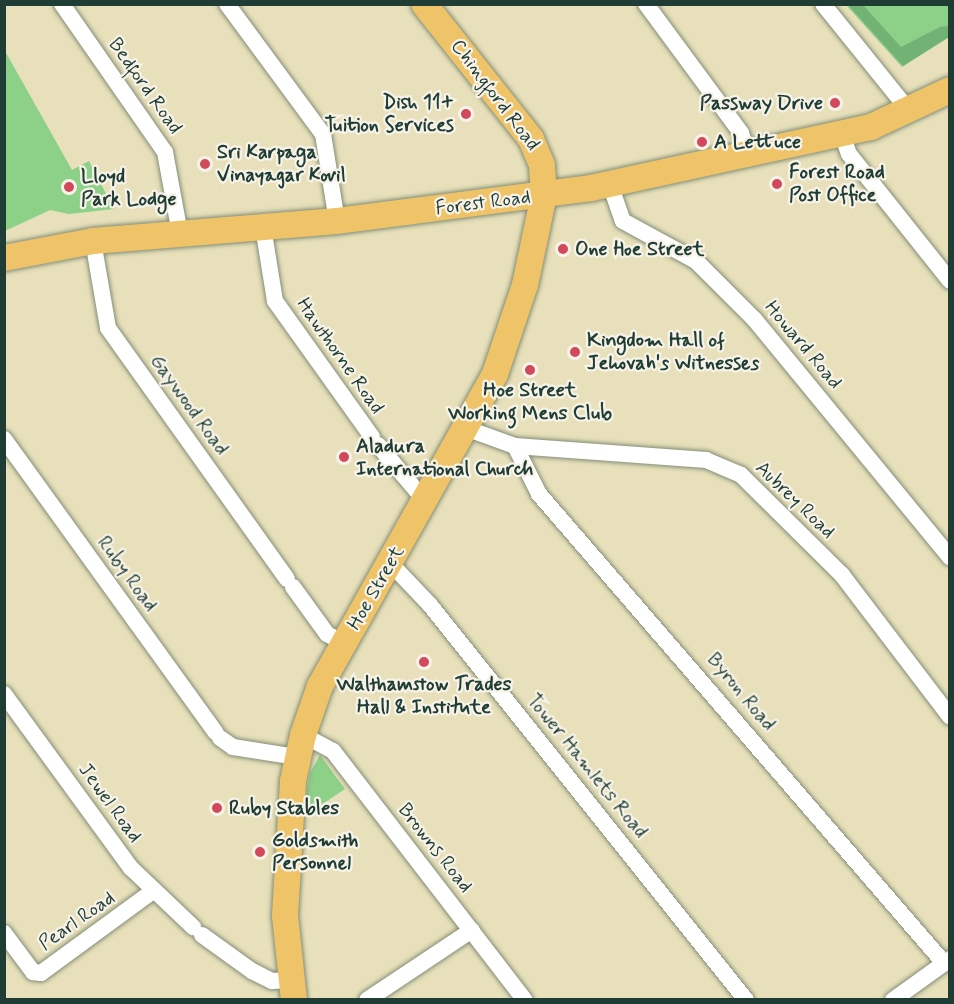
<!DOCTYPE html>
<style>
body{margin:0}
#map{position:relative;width:954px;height:1004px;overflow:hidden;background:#e7e0ba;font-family:Mynerve,sans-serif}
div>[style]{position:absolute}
.green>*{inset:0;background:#8dd088}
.forest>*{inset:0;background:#72b274}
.roads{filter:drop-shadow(0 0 2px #838e77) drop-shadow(0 0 2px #838e77)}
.street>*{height:16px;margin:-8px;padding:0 8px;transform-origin:8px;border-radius:8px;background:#fff}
.primary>*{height:26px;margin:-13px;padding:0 13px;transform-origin:13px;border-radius:13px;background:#efc469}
.dots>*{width:16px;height:16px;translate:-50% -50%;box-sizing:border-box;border:3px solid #f7f3e8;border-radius:50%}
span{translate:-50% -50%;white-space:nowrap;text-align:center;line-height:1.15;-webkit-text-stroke:4.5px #f7f3e8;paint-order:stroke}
.street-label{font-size:20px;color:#1f3d34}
.poi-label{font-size:20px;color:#1f3d34;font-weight:700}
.right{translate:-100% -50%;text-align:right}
.left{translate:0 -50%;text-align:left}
.frame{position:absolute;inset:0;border:6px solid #1f3d34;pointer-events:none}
</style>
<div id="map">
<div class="green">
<div style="clip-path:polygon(846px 5px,949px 5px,949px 37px,902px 67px)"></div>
<div style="clip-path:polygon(5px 51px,72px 170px,89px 161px,114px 209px,69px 214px,50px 210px,5px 231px)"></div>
<div style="clip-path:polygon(320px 755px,345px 789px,303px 817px,310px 773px)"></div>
</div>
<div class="forest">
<div style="clip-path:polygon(848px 5px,863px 5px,901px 47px,940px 27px,949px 26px,949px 37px,903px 66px)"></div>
</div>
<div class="roads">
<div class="street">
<div style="left:62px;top:4px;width:180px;rotate:55.2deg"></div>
<div style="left:165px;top:152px;width:83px;rotate:79.6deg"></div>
<div style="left:227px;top:4px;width:162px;rotate:53.6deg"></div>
<div style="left:323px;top:134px;width:88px;rotate:80.9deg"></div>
<div style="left:646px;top:4px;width:160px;rotate:53.6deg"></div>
<div style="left:741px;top:133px;width:23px;rotate:72deg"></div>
<div style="left:823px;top:4px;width:139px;rotate:51.1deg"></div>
<div style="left:842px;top:134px;width:21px;rotate:71deg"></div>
<div style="left:849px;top:154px;width:162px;rotate:51.5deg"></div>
<div style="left:610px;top:184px;width:39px;rotate:71deg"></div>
<div style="left:623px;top:221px;width:83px;rotate:28.7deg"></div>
<div style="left:696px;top:261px;width:83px;rotate:45deg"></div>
<div style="left:755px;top:320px;width:307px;rotate:50.6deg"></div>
<div style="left:263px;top:227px;width:75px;rotate:80.8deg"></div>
<div style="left:275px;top:301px;width:167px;rotate:54.5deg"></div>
<div style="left:93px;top:241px;width:88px;rotate:80.2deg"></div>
<div style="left:108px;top:328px;width:308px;rotate:54.5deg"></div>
<div style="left:468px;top:429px;width:50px;rotate:19.9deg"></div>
<div style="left:515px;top:446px;width:192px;rotate:4.2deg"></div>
<div style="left:706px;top:460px;width:38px;rotate:23deg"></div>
<div style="left:741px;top:475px;width:142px;rotate:44.7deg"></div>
<div style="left:842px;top:575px;width:178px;rotate:52.7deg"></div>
<div style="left:4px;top:439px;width:362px;rotate:54.2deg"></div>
<div style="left:378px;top:445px;width:75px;rotate:49.9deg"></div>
<div style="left:515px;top:446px;width:54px;rotate:63.4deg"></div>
<div style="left:539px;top:494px;width:620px;rotate:49.19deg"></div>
<div style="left:391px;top:564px;width:57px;rotate:46.4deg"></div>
<div style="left:430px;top:605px;width:506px;rotate:51.34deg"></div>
<div style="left:293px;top:587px;width:58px;rotate:54.1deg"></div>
<div style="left:327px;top:634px;width:19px;rotate:28deg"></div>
<div style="left:4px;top:694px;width:215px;rotate:53.9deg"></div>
<div style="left:131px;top:868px;width:86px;rotate:43.6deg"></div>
<div style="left:303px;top:735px;width:34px;rotate:28deg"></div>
<div style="left:333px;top:751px;width:314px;rotate:52.4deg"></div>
<div style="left:220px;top:738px;width:16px;rotate:35deg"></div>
<div style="left:233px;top:747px;width:65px;rotate:8.9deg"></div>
<div style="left:4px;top:933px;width:49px;rotate:53.4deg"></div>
<div style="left:33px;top:972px;width:8px;rotate:7deg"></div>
<div style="left:41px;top:973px;width:139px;rotate:-36.2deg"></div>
<div style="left:202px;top:935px;width:62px;rotate:35.8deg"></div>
<div style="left:252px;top:971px;width:22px;rotate:27deg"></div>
<div style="left:272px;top:981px;width:18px;rotate:-3deg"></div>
<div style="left:367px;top:1000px;width:126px;rotate:-33.7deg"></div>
<div style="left:893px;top:1000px;width:70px;rotate:-35.7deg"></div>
</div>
<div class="primary">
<div style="left:4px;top:258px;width:91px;rotate:-10.8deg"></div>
<div style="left:93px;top:241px;width:245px;rotate:-4.7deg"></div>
<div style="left:337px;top:221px;width:256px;rotate:-7.4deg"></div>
<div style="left:591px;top:188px;width:287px;rotate:-12.3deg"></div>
<div style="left:871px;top:127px;width:87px;rotate:-25.1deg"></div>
<div style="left:294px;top:1000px;width:84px;rotate:-96.1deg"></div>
<div style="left:285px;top:916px;width:135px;rotate:-86.6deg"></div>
<div style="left:293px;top:781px;width:47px;rotate:-77.7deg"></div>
<div style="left:303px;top:735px;width:52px;rotate:-70.9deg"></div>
<div style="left:320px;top:686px;width:358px;rotate:-60.7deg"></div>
<div style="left:495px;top:374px;width:94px;rotate:-71.4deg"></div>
<div style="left:525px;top:285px;width:92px;rotate:-78.1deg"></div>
<div style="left:544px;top:195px;width:30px;rotate:-94deg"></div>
<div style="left:542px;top:165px;width:28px;rotate:-113deg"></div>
<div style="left:531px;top:139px;width:172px;rotate:-128.4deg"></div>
</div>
</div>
<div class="dots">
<div style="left:835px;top:103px;background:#d1495b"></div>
<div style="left:466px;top:114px;background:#d1495b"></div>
<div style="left:702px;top:142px;background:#d1495b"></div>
<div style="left:205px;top:164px;background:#d1495b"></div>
<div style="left:777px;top:184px;background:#d1495b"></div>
<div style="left:69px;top:187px;background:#d1495b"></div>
<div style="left:563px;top:249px;background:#d1495b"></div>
<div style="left:575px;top:352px;background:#d1495b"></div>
<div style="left:530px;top:370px;background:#d1495b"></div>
<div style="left:344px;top:457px;background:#d1495b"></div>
<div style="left:424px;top:662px;background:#d1495b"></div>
<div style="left:217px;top:808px;background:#d1495b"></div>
<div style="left:260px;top:852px;background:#d1495b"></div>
</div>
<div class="street-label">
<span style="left:145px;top:86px;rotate:55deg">Bedford Road</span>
<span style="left:495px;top:95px;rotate:53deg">Chingford Road</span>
<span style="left:483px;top:203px;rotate:-7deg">Forest Road</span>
<span style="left:803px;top:345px;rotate:50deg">Howard Road</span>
<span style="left:340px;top:356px;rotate:55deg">Hawthorne Road</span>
<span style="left:189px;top:405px;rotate:54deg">Gaywood Road</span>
<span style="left:795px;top:500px;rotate:44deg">Aubrey Road</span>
<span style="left:127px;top:574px;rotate:54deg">Ruby Road</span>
<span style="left:376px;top:588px;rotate:-60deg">Hoe Street</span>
<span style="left:741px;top:692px;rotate:50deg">Byron Road</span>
<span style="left:587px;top:766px;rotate:51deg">Tower Hamlets Road</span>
<span style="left:110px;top:803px;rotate:54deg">Jewel Road</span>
<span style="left:435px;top:848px;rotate:52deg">Browns Road</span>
<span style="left:77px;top:921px;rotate:-35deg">Pearl Road</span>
</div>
<div class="poi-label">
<span class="right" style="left:454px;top:114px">Dish 11+<br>Tuition Services</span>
<span class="right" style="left:823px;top:103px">Passway Drive</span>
<span class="left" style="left:714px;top:142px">A Lettuce</span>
<span class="left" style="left:217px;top:164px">Sri Karpaga<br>Vinayagar Kovil</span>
<span class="left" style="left:789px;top:184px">Forest Road<br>Post Office</span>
<span class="left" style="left:81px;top:188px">Lloyd<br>Park Lodge</span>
<span class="left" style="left:575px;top:249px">One Hoe Street</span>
<span class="left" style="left:587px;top:352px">Kingdom Hall of<br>Jehovah's Witnesses</span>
<span style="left:530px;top:402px">Hoe Street<br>Working Mens Club</span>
<span class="left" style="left:356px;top:458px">Aladura<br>International Church</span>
<span style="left:424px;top:696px">Walthamstow Trades<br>Hall &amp; Institute</span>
<span class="left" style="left:229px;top:808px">Ruby Stables</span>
<span class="left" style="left:272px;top:852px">Goldsmith<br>Personnel</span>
</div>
<div class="frame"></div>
</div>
